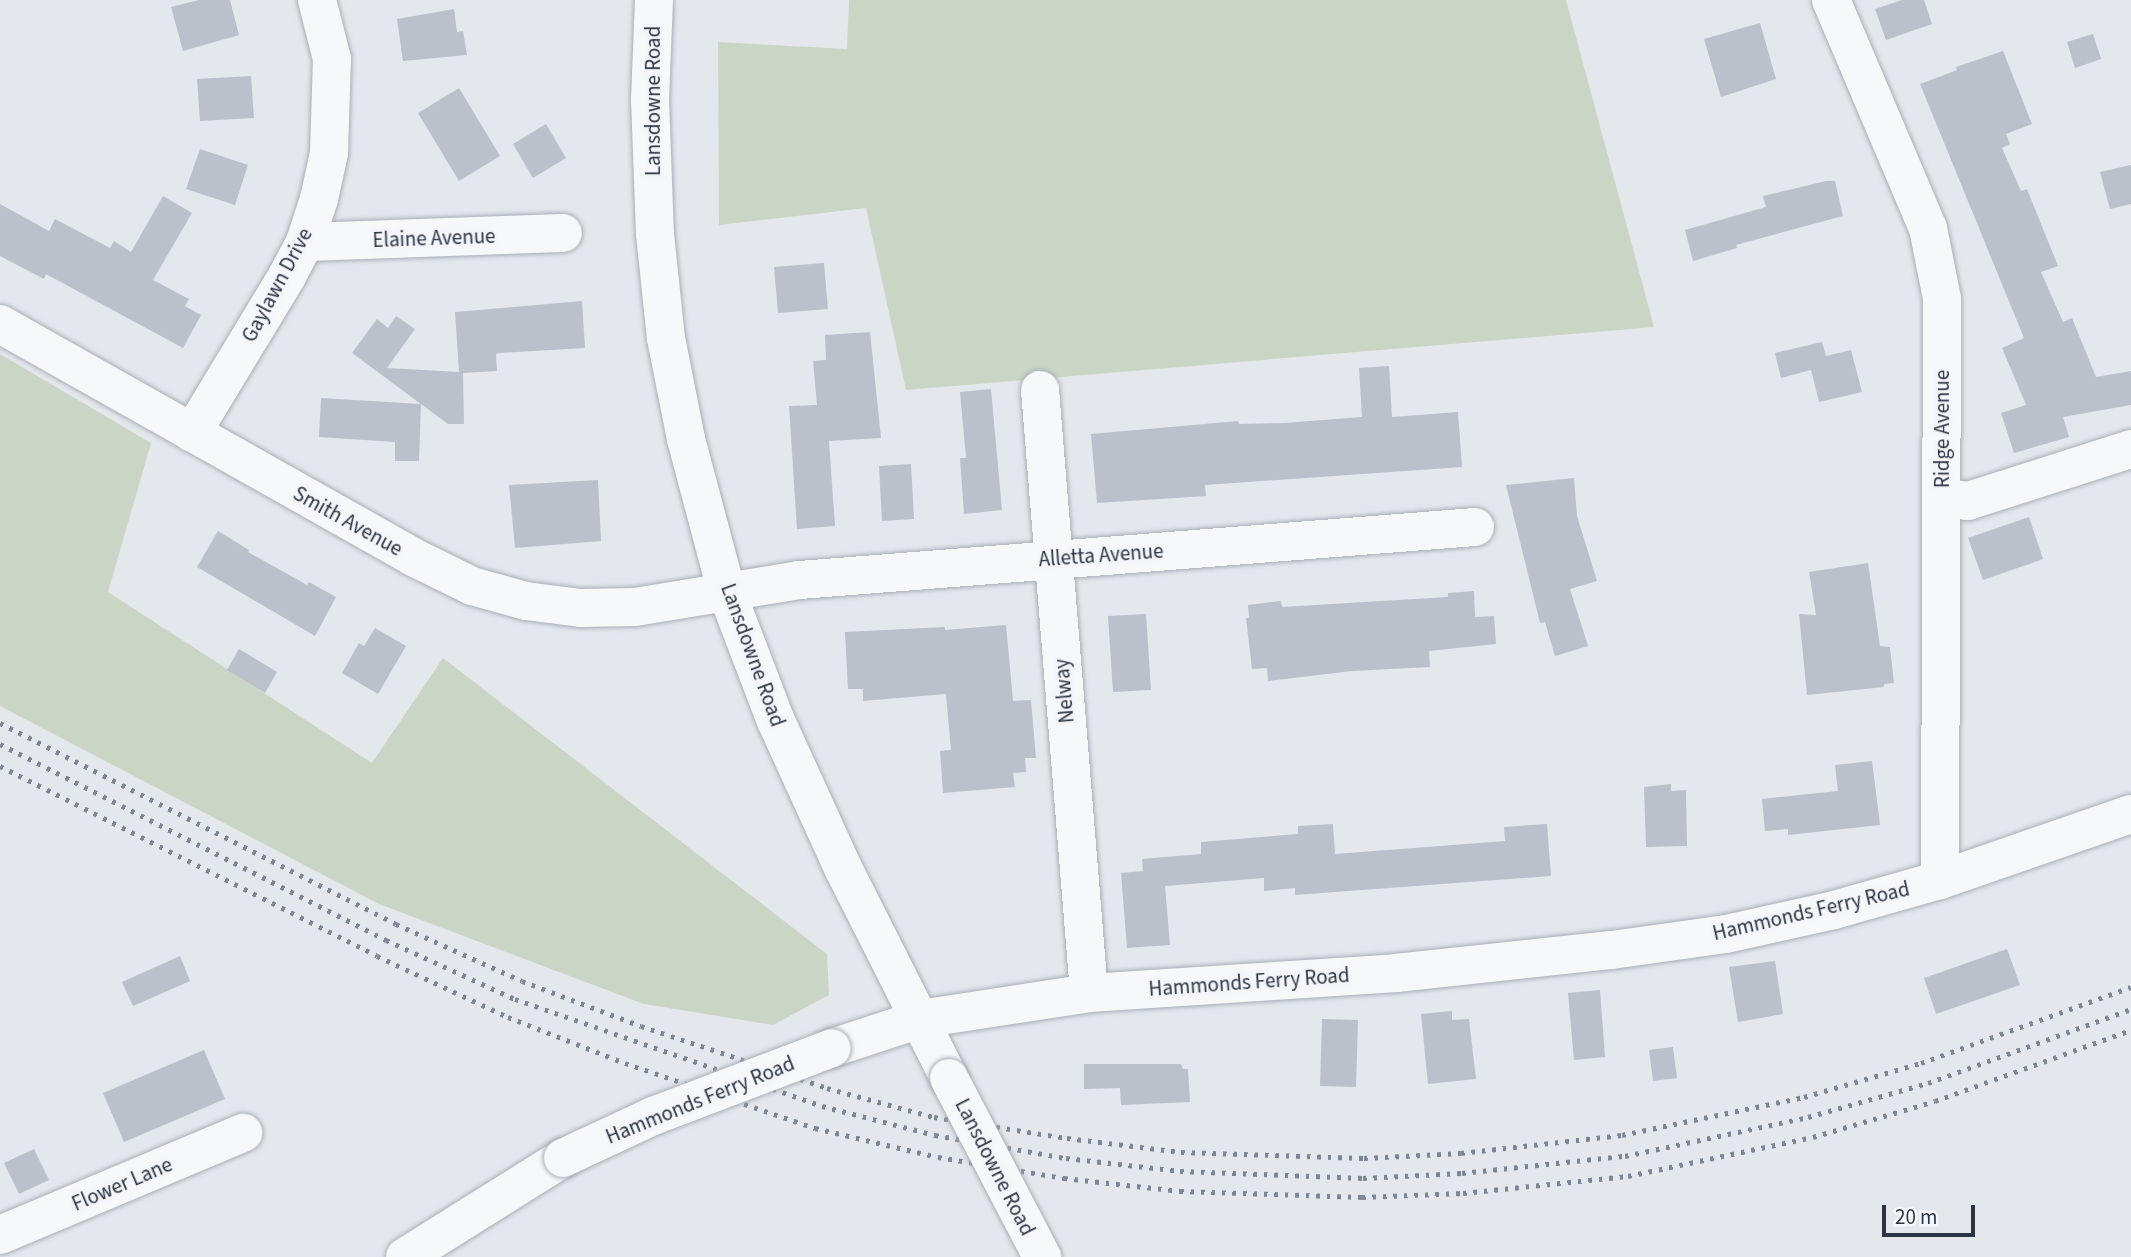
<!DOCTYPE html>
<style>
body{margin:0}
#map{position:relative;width:2131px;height:1257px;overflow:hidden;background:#e4e7ec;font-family:"Source Sans 3",sans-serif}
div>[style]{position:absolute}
.green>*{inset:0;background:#c9d6c5}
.building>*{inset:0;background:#bbc0ca}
.roads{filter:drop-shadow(0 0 2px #a9aeb7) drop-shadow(0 0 2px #a9aeb7)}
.minor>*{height:38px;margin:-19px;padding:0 19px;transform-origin:19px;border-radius:19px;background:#f7f8fa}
.rail>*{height:5px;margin-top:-2.5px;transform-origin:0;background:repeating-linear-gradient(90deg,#7d8696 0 3.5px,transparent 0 10.5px)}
.bridges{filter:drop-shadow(0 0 2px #a9aeb7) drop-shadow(0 0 2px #a9aeb7)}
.minor-bridge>*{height:38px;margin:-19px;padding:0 19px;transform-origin:19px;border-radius:19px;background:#f7f8fa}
span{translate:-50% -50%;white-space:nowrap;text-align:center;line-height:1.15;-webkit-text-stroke:7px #f4f6f9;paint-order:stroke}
.street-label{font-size:21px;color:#2b3445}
.scale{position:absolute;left:1882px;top:1205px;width:93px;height:32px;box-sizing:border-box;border:4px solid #2b3445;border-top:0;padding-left:9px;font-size:21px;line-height:24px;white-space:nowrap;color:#2b3445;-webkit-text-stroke:5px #f4f6f9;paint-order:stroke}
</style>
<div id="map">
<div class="green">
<div style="clip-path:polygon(849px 0,1566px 0,1654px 327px,906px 390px,866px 208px,719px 225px,718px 42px,847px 49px)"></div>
<div style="clip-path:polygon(0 354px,151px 443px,108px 592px,372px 763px,443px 658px,827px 954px,829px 995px,773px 1025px,644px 1004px,379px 904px,0 706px)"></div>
</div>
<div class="building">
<div style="clip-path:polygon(199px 0,230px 0,239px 35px,183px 51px,171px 7px)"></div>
<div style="clip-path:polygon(1902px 0,1924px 0,1932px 24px,1886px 40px,1875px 9px)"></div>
<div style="clip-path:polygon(454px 9px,457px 32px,463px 31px,467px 55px,403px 61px,397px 19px)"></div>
<div style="clip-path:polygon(1760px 23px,1776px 79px,1721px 97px,1704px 39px)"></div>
<div style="clip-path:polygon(2093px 34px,2101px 59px,2075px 68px,2067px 42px)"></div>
<div style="clip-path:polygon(2003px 51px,2032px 124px,2006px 134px,2010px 144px,2002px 148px,2021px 191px,2027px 189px,2058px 266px,2041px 272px,2063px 322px,2072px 318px,2096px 377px,2131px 371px,2131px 405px,2063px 417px,2069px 437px,2014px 453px,2001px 413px,2026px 405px,2002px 348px,2024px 338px,1920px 84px,1957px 70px,1956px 67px)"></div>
<div style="clip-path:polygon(251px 76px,254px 118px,200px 121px,197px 79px)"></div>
<div style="clip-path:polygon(459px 88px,500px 156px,459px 181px,418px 113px)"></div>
<div style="clip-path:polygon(546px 124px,566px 158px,533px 178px,513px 144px)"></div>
<div style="clip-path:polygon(200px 149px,248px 165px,235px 205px,186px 189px)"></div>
<div style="clip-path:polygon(2131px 165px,2131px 204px,2110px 209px,2100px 172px)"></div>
<div style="clip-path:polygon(1826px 181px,1835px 181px,1843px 216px,1736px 245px,1737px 248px,1693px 261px,1685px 230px,1766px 207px,1763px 196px)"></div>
<div style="clip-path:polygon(163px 196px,192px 213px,153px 280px,189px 299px,185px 306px,201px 315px,183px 348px,46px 274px,44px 279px,0 256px,0 204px,49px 231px,55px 219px,110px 248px,114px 241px,131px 252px)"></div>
<div style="clip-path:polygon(824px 263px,828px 309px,778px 313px,774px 267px)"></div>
<div style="clip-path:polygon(582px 301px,585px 348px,499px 353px,496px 354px,497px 371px,463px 373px,464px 424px,448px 424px,352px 353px,377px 319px,388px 328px,396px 316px,415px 329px,387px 368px,459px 372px,455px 312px)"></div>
<div style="clip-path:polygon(870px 332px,881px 438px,829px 441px,835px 526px,797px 529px,789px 406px,817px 405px,813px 361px,826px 360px,825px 335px)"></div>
<div style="clip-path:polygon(1822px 342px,1826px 356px,1851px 350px,1862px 392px,1819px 402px,1811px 370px,1781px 378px,1775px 353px)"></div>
<div style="clip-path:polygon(1389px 366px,1392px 417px,1458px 412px,1462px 467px,1205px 485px,1206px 496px,1097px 503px,1091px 434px,1238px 421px,1239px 424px,1285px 423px,1362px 417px,1359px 368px)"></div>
<div style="clip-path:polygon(991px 389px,1002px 510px,964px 514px,960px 458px,966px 458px,960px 392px)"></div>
<div style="clip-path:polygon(321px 398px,421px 404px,419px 461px,395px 461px,395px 442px,319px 437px)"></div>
<div style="clip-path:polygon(911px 464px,914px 519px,882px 521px,879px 466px)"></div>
<div style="clip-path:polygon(1574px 478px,1577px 516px,1597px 581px,1570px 589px,1588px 646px,1555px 656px,1545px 622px,1540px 623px,1506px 485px)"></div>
<div style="clip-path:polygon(598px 480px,601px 541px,515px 548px,509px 485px)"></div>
<div style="clip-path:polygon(2029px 517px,2043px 559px,1983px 580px,1968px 538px)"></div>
<div style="clip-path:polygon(218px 531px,249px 550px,248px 552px,307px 585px,309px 582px,336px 597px,315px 636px,197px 567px)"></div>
<div style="clip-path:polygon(1868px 563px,1880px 646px,1890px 647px,1894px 683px,1884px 684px,1884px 687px,1807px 695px,1799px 614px,1816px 615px,1809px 572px)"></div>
<div style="clip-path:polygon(1474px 591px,1475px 617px,1494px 616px,1496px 644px,1429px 651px,1430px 667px,1352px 671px,1268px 681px,1267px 668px,1252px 669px,1246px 618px,1249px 618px,1248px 605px,1281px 601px,1282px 607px,1448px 597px,1448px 593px)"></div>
<div style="clip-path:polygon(1146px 614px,1151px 690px,1113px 692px,1108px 616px)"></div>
<div style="clip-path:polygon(1006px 625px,1013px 701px,1031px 700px,1036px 758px,1025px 758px,1026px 772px,1013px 773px,1015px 787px,943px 793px,940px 751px,951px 750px,946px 694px,863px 701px,863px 689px,848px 689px,845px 632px,945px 627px,945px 630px)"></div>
<div style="clip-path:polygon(375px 628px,406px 646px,378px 694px,342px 673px,359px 643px,364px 646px)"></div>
<div style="clip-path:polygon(239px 649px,277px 672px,265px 693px,227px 670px)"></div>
<div style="clip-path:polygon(1872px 761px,1880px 825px,1788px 835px,1788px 829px,1765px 831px,1762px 799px,1838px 791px,1835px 765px)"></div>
<div style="clip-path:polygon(1671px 784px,1671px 791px,1686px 790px,1687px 846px,1646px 847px,1644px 787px)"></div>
<div style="clip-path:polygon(1333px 824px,1335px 854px,1505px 841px,1504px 827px,1547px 824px,1551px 876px,1295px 895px,1295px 888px,1264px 891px,1264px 878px,1165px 886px,1170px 945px,1127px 948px,1121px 873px,1143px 871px,1142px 859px,1201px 854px,1201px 842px,1298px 834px,1298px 826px)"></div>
<div style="clip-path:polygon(2007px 949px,2020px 985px,1936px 1014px,1924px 978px)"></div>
<div style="clip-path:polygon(180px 956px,190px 981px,133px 1006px,122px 982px)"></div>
<div style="clip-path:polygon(1775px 961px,1783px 1014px,1738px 1022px,1729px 967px)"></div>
<div style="clip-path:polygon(1600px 990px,1605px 1057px,1574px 1060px,1568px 993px)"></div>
<div style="clip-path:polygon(1452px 1011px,1452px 1020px,1469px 1019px,1476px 1079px,1428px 1084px,1421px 1014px)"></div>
<div style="clip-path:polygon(1322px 1019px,1358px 1020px,1356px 1087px,1320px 1086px)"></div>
<div style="clip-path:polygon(1673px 1047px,1677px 1078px,1653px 1081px,1649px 1050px)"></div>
<div style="clip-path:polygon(204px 1050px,225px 1099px,124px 1142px,103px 1093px)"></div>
<div style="clip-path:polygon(1084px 1064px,1181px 1064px,1183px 1069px,1188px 1069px,1190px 1102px,1121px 1105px,1120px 1088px,1084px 1089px)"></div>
<div style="clip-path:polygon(34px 1149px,49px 1180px,19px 1194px,4px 1163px)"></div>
</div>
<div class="roads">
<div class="minor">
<div style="left:654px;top:0;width:99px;rotate:92.3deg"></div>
<div style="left:650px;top:99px;width:135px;rotate:87.9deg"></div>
<div style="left:655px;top:234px;width:105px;rotate:84deg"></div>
<div style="left:666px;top:338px;width:103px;rotate:78.8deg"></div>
<div style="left:686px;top:439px;width:159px;rotate:75.1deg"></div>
<div style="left:727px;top:593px;width:137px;rotate:69.1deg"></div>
<div style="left:776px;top:721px;width:162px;rotate:65.5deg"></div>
<div style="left:843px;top:868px;width:235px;rotate:63.2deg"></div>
<div style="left:1831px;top:0;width:248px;rotate:67deg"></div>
<div style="left:1928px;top:228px;width:72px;rotate:78.8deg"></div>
<div style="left:1942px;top:299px;width:581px;rotate:90.2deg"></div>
<div style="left:305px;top:242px;width:258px;rotate:-2deg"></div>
<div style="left:0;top:324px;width:472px;rotate:29.4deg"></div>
<div style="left:411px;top:556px;width:68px;rotate:26.2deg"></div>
<div style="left:472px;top:586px;width:56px;rotate:15.5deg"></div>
<div style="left:526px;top:601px;width:55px;rotate:7.3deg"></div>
<div style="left:581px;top:608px;width:54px;rotate:-1.1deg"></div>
<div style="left:635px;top:607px;width:167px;rotate:-9.3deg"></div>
<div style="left:800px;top:580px;width:677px;rotate:-4.49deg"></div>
<div style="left:1040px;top:390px;width:605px;rotate:85.35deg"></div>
<div style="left:192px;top:433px;width:184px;rotate:-58.8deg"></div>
<div style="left:287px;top:276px;width:38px;rotate:-62deg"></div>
<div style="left:305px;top:242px;width:45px;rotate:-72deg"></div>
<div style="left:319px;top:199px;width:47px;rotate:-77.7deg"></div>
<div style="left:329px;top:153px;width:94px;rotate:-88.2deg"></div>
<div style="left:332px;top:59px;width:61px;rotate:-104.3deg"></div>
<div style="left:1942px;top:497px;width:26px;rotate:9deg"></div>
<div style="left:1968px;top:501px;width:171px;rotate:-17.7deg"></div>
<div style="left:832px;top:1048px;width:93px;rotate:-18.2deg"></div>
<div style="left:920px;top:1019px;width:171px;rotate:-8.7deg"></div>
<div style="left:1089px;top:993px;width:308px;rotate:-3.7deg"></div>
<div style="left:1396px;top:973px;width:217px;rotate:-6.1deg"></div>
<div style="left:1612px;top:950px;width:115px;rotate:-8deg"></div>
<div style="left:1726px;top:934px;width:111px;rotate:-12.5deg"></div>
<div style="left:1834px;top:910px;width:110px;rotate:-15.8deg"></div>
<div style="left:1940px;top:880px;width:202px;rotate:-19.1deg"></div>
<div style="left:0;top:1235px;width:264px;rotate:-22.8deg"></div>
<div style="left:405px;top:1257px;width:186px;rotate:-32.1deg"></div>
</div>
</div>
<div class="rail">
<div style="left:0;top:723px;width:444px;rotate:26.9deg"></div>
<div style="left:396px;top:924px;width:138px;rotate:24.3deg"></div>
<div style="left:522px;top:981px;width:127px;rotate:20.7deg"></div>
<div style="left:641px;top:1026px;width:196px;rotate:18.4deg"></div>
<div style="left:827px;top:1088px;width:111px;rotate:15.2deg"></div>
<div style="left:934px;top:1117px;width:135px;rotate:9deg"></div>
<div style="left:1067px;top:1138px;width:115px;rotate:7deg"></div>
<div style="left:1181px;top:1152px;width:183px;rotate:1.9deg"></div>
<div style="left:1364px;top:1158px;width:97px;rotate:-3deg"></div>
<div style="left:1461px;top:1153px;width:162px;rotate:-6.4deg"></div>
<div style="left:1622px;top:1135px;width:186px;rotate:-11.8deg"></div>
<div style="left:1804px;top:1097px;width:122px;rotate:-16.2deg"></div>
<div style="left:1921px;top:1063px;width:223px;rotate:-19.9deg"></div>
<div style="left:0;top:744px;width:433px;rotate:26.9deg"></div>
<div style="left:386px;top:940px;width:142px;rotate:24.6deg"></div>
<div style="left:515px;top:999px;width:325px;rotate:19.2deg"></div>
<div style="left:822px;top:1106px;width:117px;rotate:14.4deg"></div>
<div style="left:935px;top:1135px;width:133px;rotate:10deg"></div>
<div style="left:1066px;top:1158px;width:115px;rotate:6.5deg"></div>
<div style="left:1180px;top:1171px;width:183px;rotate:2.2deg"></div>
<div style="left:1363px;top:1178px;width:99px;rotate:-2.9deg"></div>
<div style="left:1462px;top:1173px;width:164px;rotate:-6deg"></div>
<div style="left:1625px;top:1156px;width:187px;rotate:-12deg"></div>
<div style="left:1808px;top:1117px;width:125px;rotate:-15.8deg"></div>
<div style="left:1928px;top:1083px;width:216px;rotate:-20deg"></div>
<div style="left:0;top:766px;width:422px;rotate:26.7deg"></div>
<div style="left:377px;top:956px;width:145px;rotate:25deg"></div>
<div style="left:508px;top:1017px;width:126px;rotate:21.5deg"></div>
<div style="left:625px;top:1063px;width:201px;rotate:18.9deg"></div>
<div style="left:815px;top:1128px;width:126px;rotate:13.3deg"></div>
<div style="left:938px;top:1157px;width:128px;rotate:9.5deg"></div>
<div style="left:1064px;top:1178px;width:117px;rotate:6.4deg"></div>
<div style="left:1180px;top:1191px;width:182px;rotate:1.9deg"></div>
<div style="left:1362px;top:1197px;width:101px;rotate:-2.3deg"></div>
<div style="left:1463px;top:1193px;width:166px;rotate:-5.9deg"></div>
<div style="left:1628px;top:1176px;width:189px;rotate:-11.9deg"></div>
<div style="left:1813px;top:1137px;width:127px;rotate:-16.4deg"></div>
<div style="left:1935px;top:1101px;width:208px;rotate:-19.9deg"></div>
</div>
<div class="bridges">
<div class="minor-bridge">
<div style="left:949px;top:1078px;width:202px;rotate:62.5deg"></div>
<div style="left:563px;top:1158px;width:99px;rotate:-25deg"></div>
<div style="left:653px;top:1116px;width:191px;rotate:-20.8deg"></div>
</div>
</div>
<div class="street-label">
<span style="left:653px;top:101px;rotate:-90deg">Lansdowne Road</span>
<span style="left:434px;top:238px;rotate:-2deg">Elaine Avenue</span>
<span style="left:277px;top:285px;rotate:-62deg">Gaylawn Drive</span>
<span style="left:1942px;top:429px;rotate:-90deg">Ridge Avenue</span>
<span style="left:348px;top:521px;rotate:29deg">Smith Avenue</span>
<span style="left:1101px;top:555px;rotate:-4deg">Alletta Avenue</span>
<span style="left:753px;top:655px;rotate:70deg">Lansdowne Road</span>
<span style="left:1064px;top:691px;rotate:-95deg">Nelway</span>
<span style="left:1811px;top:911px;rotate:-13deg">Hammonds Ferry Road</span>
<span style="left:1249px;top:982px;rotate:-4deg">Hammonds Ferry Road</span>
<span style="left:700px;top:1100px;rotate:-22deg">Hammonds Ferry Road</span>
<span style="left:995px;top:1167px;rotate:63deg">Lansdowne Road</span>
<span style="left:122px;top:1184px;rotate:-23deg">Flower Lane</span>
</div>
<div class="scale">20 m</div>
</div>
